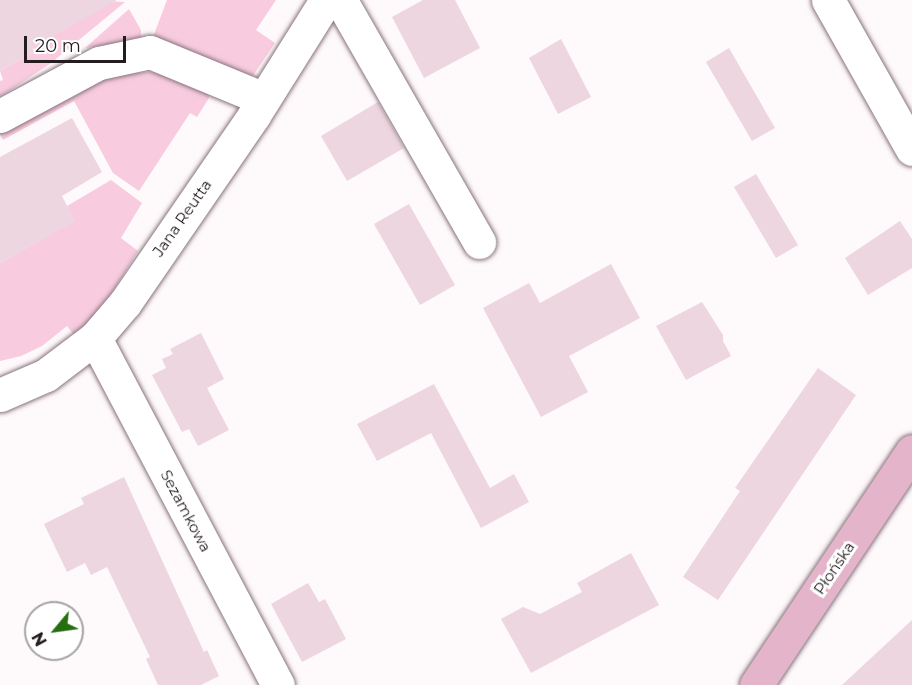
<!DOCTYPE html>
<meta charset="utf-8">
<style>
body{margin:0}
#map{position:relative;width:912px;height:685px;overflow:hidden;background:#fef9fb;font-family:Montserrat,sans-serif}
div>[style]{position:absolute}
.green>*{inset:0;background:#f8cbdf}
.building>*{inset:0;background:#edd6e0}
.roads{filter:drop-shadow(0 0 2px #88747d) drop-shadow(0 0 2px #88747d)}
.minor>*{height:33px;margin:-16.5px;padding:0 16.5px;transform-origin:16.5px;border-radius:16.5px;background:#fff}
.major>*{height:33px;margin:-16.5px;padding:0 16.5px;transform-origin:16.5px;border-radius:16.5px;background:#e4b4cb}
span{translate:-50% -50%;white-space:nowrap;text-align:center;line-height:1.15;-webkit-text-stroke:6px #fff;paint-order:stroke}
.street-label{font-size:15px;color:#241c1f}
.north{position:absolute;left:24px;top:601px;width:60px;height:60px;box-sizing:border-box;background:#fff;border:2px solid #a7a4a5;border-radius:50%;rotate:241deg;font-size:16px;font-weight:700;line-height:24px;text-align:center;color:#241c1f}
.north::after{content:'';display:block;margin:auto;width:21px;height:27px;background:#266f10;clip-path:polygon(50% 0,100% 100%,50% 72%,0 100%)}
.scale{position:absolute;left:24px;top:36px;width:102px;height:27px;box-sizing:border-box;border:3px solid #241c1f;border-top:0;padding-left:8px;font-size:18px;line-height:21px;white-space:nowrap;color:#241c1f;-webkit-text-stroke:4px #fff;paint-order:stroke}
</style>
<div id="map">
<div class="green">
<div style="clip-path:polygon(86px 0,125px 2px,51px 63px,0 97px,0 81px,3px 80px,0 71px,34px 52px,32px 48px)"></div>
<div style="clip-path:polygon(167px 0,276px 0,256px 30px,275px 43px,252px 77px,211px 59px,170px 46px,153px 37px)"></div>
<div style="clip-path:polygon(129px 9px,141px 30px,141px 37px,137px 41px,85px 48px)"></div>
<div style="clip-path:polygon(152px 72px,185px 76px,209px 91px,209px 98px,197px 117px,190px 113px,139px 191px,113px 173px,74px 101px,3px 140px,0 134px,0 131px,110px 74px)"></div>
<div style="clip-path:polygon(111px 180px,142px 203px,121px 238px,138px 251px,111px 294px,92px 319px,74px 335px,67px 326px,42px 346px,21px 356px,0 361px,0 263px,74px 221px,67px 206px)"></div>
</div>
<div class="building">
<div style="clip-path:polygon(0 0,117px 0,32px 48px,34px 52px,0 71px)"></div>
<div style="clip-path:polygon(423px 0,455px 0,480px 48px,424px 78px,392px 17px)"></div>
<div style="clip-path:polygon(561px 39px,591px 97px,558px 114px,529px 58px)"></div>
<div style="clip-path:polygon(729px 48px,775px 128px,752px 141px,706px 62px)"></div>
<div style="clip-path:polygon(378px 102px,404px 148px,347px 181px,321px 136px)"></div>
<div style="clip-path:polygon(72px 118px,102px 172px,62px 196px,75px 221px,0 263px,0 157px)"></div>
<div style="clip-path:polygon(756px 174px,798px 245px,776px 258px,734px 187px)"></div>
<div style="clip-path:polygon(409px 204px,455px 285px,420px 305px,374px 224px)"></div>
<div style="clip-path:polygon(900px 221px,912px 239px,912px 268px,868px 295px,845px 258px)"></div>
<div style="clip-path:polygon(611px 264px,640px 318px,569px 356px,588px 392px,541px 417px,483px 308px,529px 283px,540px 303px)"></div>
<div style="clip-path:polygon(702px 302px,723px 335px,723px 341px,731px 356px,686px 380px,656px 326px)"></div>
<div style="clip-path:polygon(201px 333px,224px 379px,207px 388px,229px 430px,198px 446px,189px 429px,182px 432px,152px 375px,166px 368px,162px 359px,173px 354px,170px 349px)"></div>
<div style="clip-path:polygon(818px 368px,856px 395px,718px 600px,683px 577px,740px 491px,735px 488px)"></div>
<div style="clip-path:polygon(434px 384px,490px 488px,514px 474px,529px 502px,481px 528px,431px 433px,377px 461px,357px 424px)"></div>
<div style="clip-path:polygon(124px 477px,204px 652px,207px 650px,219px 676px,201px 685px,158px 685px,146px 659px,150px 657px,107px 567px,91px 575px,85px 563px,67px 572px,44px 524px,84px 504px,81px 498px)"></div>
<div style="clip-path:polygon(631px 553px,659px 605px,531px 673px,501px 619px,523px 607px,540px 614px,582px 592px,577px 583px)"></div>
<div style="clip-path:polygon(308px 583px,319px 602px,325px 599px,346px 639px,302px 662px,271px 604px)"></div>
<div style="clip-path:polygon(912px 620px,912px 685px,842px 685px)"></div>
</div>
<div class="roads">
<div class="minor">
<div style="left:828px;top:0;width:171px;rotate:60.6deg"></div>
<div style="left:344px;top:6px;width:272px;rotate:60.2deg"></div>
<div style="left:0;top:116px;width:112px;rotate:-28.2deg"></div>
<div style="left:99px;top:63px;width:52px;rotate:-12.2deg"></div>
<div style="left:150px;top:52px;width:123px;rotate:22.4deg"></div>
<div style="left:95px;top:338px;width:392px;rotate:62.2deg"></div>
<div style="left:0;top:395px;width:50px;rotate:-23.5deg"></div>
<div style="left:46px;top:375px;width:61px;rotate:-37.1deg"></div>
<div style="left:95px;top:338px;width:46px;rotate:-49.4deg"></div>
<div style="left:125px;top:303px;width:228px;rotate:-55.5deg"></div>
<div style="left:254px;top:115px;width:136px;rotate:-57.9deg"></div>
</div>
<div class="major">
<div style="left:756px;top:685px;width:281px;rotate:-56.3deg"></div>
</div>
</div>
<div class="street-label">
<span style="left:182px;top:218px;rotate:-55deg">Jana Reutta</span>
<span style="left:186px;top:511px;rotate:62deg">Sezamkowa</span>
<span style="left:834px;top:568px;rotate:-56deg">Płońska</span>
</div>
<div class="north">N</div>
<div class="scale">20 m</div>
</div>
